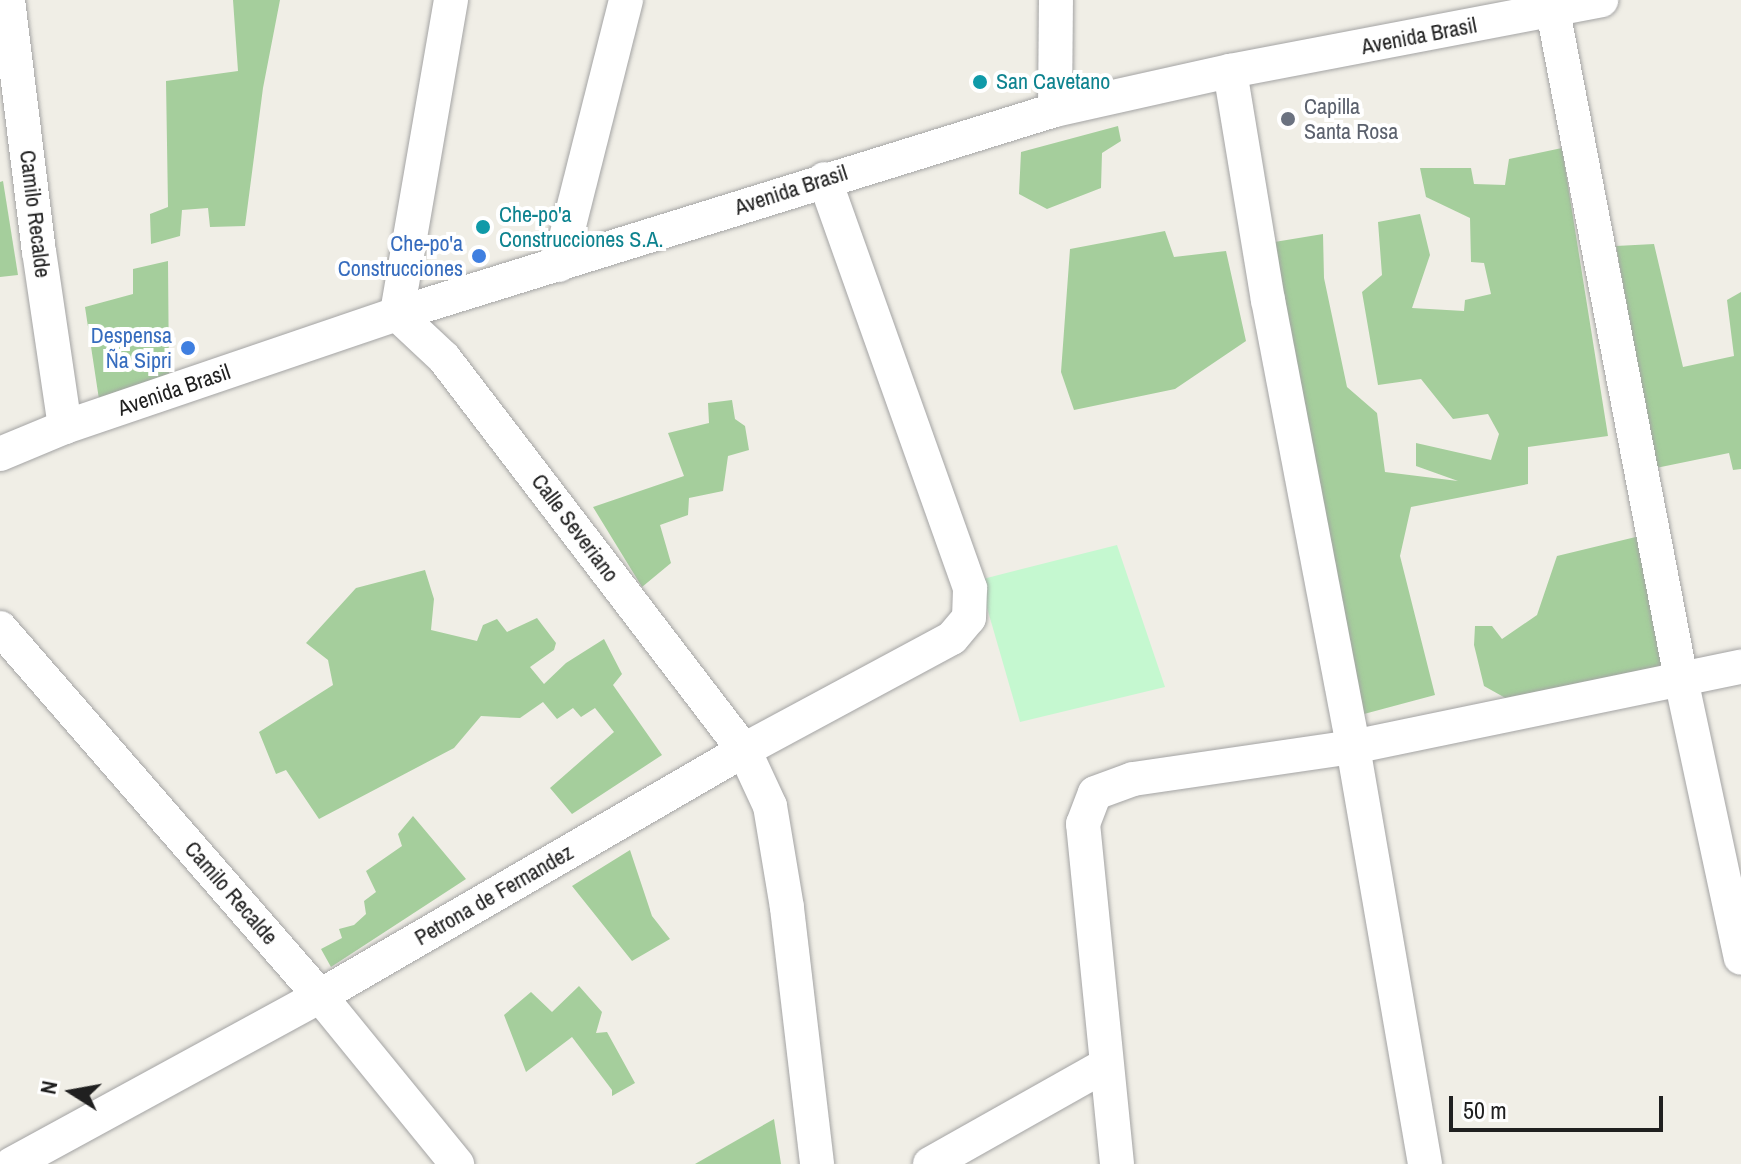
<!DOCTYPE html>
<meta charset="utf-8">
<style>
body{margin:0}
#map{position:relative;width:1741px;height:1164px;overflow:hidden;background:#f0eee6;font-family:"Archivo Narrow",sans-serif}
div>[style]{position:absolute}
.forest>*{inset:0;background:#a5ce9c}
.park>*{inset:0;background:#c5f8d0}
.roads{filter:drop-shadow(0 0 2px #a4a4a4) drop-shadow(0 0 2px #a4a4a4)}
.minor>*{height:34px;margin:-17px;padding:0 17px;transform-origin:17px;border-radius:17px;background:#fff}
.dots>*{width:22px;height:22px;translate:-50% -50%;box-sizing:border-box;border:4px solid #fff;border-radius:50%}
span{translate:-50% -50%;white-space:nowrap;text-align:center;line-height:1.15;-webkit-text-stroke:8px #fff;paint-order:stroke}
.street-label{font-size:22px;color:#202020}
.culture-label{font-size:22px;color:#0d838f}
.left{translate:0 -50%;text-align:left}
.worship-label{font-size:22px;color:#5b616d}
.shop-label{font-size:22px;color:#366cbe}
.right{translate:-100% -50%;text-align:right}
.north{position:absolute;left:32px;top:1052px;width:80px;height:80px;-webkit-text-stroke:6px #fff;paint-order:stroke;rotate:281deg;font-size:22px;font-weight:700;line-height:32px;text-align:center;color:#202020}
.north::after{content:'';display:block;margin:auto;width:28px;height:36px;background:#202020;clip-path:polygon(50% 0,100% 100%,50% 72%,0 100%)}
.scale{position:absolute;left:1449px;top:1096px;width:214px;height:36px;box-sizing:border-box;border:4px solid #202020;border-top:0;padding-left:10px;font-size:24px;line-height:28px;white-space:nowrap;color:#202020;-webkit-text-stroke:6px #fff;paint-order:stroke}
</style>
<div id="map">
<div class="forest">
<div style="clip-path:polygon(233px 0,280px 0,263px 88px,245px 226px,210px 227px,208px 208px,182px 210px,180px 236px,151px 244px,150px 214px,168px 207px,166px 81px,238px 71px)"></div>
<div style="clip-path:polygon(1118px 126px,1121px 141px,1102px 153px,1101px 188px,1047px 209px,1019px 194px,1021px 152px)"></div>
<div style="clip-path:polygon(1562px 148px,1608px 436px,1528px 447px,1528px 484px,1411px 507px,1400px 556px,1435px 695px,1364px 714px,1269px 243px,1323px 234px,1324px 278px,1347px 387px,1377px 413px,1385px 472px,1458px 481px,1416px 466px,1416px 443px,1491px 460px,1499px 434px,1488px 414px,1453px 419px,1421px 379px,1378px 385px,1362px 292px,1382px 275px,1378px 222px,1420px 214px,1430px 255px,1412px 308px,1464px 311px,1465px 300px,1491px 294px,1484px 263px,1471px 262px,1470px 218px,1426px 197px,1420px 168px,1471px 168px,1474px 184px,1505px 185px,1509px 159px)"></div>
<div style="clip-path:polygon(3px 181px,18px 275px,0 277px,0 182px)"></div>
<div style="clip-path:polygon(1165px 231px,1174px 257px,1226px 251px,1246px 341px,1175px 389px,1074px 410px,1061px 372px,1070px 249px)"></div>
<div style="clip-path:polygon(1654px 244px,1683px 367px,1734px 356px,1727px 300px,1741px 292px,1741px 469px,1733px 470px,1729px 453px,1656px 468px,1616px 246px)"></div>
<div style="clip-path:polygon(168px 261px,169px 381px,100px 406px,85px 307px,133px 294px,133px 269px)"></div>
<div style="clip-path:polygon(732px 400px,735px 419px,745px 426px,749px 450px,728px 456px,723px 491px,689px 498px,688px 515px,660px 525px,671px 563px,642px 587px,593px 507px,684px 476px,668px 433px,709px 423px,708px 403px)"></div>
<div style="clip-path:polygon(1644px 535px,1674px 667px,1509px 700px,1484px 686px,1474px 645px,1475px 626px,1492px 626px,1502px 639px,1537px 615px,1557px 556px)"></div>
<div style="clip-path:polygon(425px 570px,434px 599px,431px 630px,477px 641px,483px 625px,497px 619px,507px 632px,537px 618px,556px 643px,554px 650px,530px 667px,544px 684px,566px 663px,604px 639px,622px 674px,613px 685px,662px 755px,572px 814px,550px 788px,614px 732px,595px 708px,581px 717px,573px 708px,557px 719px,543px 702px,520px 718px,481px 716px,454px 748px,319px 819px,286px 770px,276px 774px,259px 732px,333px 685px,328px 660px,306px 643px,356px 588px)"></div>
<div style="clip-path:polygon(413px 816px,466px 879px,331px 967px,321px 949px,342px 938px,339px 929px,354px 925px,366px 914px,364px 901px,376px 892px,366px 871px,402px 846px,398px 834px)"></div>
<div style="clip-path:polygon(630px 850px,652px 916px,670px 939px,632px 961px,572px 886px)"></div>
<div style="clip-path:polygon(579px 986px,602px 1012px,596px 1033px,607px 1032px,635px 1083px,612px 1096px,612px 1090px,572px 1037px,526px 1072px,504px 1015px,531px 992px,552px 1012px)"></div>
<div style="clip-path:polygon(774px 1119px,781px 1164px,695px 1164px)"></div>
</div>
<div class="park">
<div style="clip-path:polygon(1117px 545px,1165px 687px,1020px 722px,979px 580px)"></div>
</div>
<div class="roads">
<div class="minor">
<div style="left:8px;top:0;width:253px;rotate:83deg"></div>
<div style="left:39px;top:251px;width:178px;rotate:81.6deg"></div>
<div style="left:451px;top:0;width:319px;rotate:99.8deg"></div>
<div style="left:397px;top:314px;width:64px;rotate:43.1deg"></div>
<div style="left:444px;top:358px;width:494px;rotate:52.6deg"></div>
<div style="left:744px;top:750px;width:62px;rotate:65.1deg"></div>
<div style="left:770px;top:806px;width:103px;rotate:80.5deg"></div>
<div style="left:787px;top:908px;width:258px;rotate:83.3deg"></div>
<div style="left:1553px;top:11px;width:680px;rotate:79.15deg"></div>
<div style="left:1681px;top:679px;width:285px;rotate:77.9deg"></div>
<div style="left:1230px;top:71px;width:232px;rotate:80.6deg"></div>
<div style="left:1268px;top:300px;width:455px;rotate:79.2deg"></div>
<div style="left:1353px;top:747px;width:423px;rotate:80.2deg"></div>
<div style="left:1055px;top:110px;width:110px;rotate:-89.5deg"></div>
<div style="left:559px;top:265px;width:273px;rotate:-75.8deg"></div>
<div style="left:0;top:454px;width:70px;rotate:-22.6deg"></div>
<div style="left:65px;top:427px;width:351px;rotate:-18.8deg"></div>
<div style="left:397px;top:314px;width:689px;rotate:-17.23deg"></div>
<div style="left:1055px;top:110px;width:179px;rotate:-12.6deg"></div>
<div style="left:1230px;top:71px;width:378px;rotate:-10.8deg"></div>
<div style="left:0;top:628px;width:488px;rotate:49deg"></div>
<div style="left:320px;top:996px;width:217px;rotate:50.8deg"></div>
<div style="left:12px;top:1164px;width:351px;rotate:-28.6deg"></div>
<div style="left:320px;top:996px;width:490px;rotate:-30.1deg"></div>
<div style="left:744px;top:750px;width:236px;rotate:-28.3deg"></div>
<div style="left:952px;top:638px;width:26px;rotate:-50deg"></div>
<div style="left:969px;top:618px;width:30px;rotate:-88deg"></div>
<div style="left:970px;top:588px;width:434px;rotate:-109.6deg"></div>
<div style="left:930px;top:1164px;width:200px;rotate:-29.4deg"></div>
<div style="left:1117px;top:1164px;width:342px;rotate:-95.7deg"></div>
<div style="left:1083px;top:824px;width:33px;rotate:-69deg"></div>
<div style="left:1095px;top:793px;width:40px;rotate:-20.2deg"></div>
<div style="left:1133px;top:779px;width:222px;rotate:-8.3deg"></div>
<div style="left:1353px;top:747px;width:396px;rotate:-11.7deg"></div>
</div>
</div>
<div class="dots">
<div style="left:980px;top:82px;background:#0f9aa8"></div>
<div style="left:1288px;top:119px;background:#6b7280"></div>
<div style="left:483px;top:227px;background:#0f9aa8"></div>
<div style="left:479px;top:256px;background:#3f7fe0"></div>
<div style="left:188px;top:348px;background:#3f7fe0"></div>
</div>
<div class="street-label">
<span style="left:1419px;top:36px;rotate:-11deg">Avenida Brasil</span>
<span style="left:791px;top:190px;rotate:-18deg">Avenida Brasil</span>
<span style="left:35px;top:214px;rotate:83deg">Camilo Recalde</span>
<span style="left:174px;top:390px;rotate:-19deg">Avenida Brasil</span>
<span style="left:575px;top:528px;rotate:53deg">Calle Severiano</span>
<span style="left:231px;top:893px;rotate:49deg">Camilo Recalde</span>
<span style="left:494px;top:895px;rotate:-30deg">Petrona de Fernandez</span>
</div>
<div class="culture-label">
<span class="left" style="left:996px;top:82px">San Cavetano</span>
<span class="left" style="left:499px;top:227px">Che-po'a<br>Construcciones S.A.</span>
</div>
<div class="worship-label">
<span class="left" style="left:1304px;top:119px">Capilla<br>Santa Rosa</span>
</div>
<div class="shop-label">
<span class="right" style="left:463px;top:256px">Che-po'a<br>Construcciones</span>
<span class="right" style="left:172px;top:348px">Despensa<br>Ña Sipri</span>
</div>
<div class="north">N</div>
<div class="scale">50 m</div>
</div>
